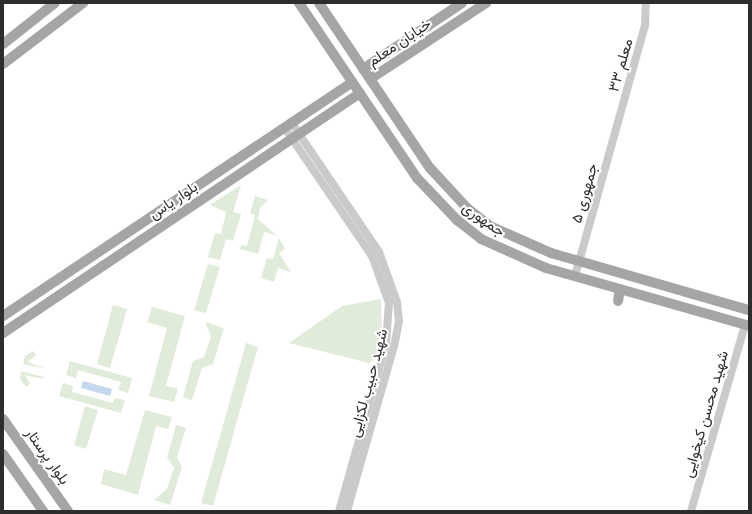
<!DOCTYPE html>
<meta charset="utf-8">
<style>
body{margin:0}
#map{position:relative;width:752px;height:514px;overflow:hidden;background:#fff;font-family:"Space Grotesk",Vazirmatn,sans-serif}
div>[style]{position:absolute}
.green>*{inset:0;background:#e1ebda}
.water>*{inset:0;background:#c5d7ec}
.minor>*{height:8px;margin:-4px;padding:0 4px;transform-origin:4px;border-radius:4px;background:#cacaca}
.major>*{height:10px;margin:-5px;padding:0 5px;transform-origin:5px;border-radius:5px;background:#a5a5a5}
span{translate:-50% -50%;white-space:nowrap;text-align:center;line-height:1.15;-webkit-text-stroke:4px #fff;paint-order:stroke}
.street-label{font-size:15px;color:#2d2d2d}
.frame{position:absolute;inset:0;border:4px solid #2d2d2d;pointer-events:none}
</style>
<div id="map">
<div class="green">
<div style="clip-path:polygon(241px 185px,233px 212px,241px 214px,233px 241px,226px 239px,220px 260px,208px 257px,215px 233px,221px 234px,226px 212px,210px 205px)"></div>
<div style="clip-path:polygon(255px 196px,268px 200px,260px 208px,258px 219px,277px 236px,264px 232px,258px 254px,240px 249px,241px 245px,247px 246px,255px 215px,250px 213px)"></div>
<div style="clip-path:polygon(279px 238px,285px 249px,279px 253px,291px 272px,278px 268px,274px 282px,261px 278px,267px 258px,273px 259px)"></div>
<div style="clip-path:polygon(208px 264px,220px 267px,206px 313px,194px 310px)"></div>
<div style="clip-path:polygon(381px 299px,382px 336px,377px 358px,369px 363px,289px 343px,342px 306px)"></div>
<div style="clip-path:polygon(113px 305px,127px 309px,110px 368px,97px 364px)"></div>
<div style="clip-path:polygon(152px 307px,185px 316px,166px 386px,178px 389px,174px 402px,149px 396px,167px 328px,147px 322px)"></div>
<div style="clip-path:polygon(205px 322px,224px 328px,213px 364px,202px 368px,192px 400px,183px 397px,193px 361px,204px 357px,211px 336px)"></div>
<div style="clip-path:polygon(246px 343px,258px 347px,213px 506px,201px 503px)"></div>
<div style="clip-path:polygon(33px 351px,36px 355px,28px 362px,46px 369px,23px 364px,25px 356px)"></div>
<div style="clip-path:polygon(70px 361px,132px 378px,128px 393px,118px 390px,121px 382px,78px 370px,76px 378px,66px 375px)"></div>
<div style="clip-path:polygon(21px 371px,44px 377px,43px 379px,25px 375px,30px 384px,26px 387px,20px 379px)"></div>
<div style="clip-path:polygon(63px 383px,73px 386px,72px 392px,113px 403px,115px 398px,125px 400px,121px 413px,59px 396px)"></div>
<div style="clip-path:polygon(85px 406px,98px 410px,86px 449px,74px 445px)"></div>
<div style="clip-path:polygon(145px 410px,172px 417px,168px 429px,156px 426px,138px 495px,101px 484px,104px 469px,126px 475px)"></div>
<div style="clip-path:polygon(176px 425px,186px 428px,177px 457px,182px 467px,170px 505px,154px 500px,167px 489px,174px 468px,167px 457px)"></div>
</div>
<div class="water">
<div style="clip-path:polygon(83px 381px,112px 389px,110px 396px,81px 388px)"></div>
</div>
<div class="minor">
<div style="left:291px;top:122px;width:157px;rotate:55.9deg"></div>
<div style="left:379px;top:252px;width:53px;rotate:70.2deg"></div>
<div style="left:397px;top:302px;width:19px;rotate:84deg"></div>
<div style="left:399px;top:321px;width:25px;rotate:101deg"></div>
<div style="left:394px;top:346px;width:172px;rotate:105.9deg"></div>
<div style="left:284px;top:127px;width:156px;rotate:55.7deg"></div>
<div style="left:372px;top:256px;width:50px;rotate:70.1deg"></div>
<div style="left:389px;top:303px;width:41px;rotate:94.2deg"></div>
<div style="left:386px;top:344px;width:173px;rotate:105.7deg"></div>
<div style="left:575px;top:276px;width:260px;rotate:-74.4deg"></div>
<div style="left:645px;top:26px;width:23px;rotate:-88deg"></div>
<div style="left:691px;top:511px;width:194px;rotate:-73.8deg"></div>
</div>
<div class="major">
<div style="left:299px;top:3px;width:211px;rotate:56deg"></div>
<div style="left:417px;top:178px;width:58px;rotate:46.4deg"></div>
<div style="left:457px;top:220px;width:31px;rotate:38deg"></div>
<div style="left:481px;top:239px;width:71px;rotate:24deg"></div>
<div style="left:546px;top:268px;width:211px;rotate:15.9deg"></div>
<div style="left:319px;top:3px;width:199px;rotate:56.1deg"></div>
<div style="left:430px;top:168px;width:54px;rotate:47.2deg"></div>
<div style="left:467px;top:208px;width:29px;rotate:38deg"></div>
<div style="left:490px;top:226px;width:67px;rotate:23.9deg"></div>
<div style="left:551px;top:253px;width:206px;rotate:16.1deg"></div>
<div style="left:3px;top:44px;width:66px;rotate:-38.3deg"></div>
<div style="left:3px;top:64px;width:101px;rotate:-37.3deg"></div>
<div style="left:363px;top:69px;width:119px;rotate:-33.7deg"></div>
<div style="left:370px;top:79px;width:139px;rotate:-33.2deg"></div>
<div style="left:618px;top:301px;width:12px;rotate:-81deg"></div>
<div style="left:3px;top:316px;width:420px;rotate:-33.8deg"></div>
<div style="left:3px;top:333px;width:430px;rotate:-33.9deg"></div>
<div style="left:3px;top:419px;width:113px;rotate:54.8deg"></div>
<div style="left:3px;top:454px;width:70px;rotate:54.9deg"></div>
</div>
<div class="street-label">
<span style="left:399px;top:42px;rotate:-34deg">خیابان معلم</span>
<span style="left:620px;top:65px;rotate:-74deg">معلم ۳۳</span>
<span style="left:584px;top:193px;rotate:-74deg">جمهوری ۵</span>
<span style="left:173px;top:200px;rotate:-34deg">بلوار یاس</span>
<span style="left:484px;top:219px;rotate:35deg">جمهوری</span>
<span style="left:368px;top:383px;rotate:-75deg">شهید حبیب لکزایی</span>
<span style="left:705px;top:414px;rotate:-74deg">شهید محسن کیخوایی</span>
<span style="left:48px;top:456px;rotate:55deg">بلوار پرستار</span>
</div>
<div class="frame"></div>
</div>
